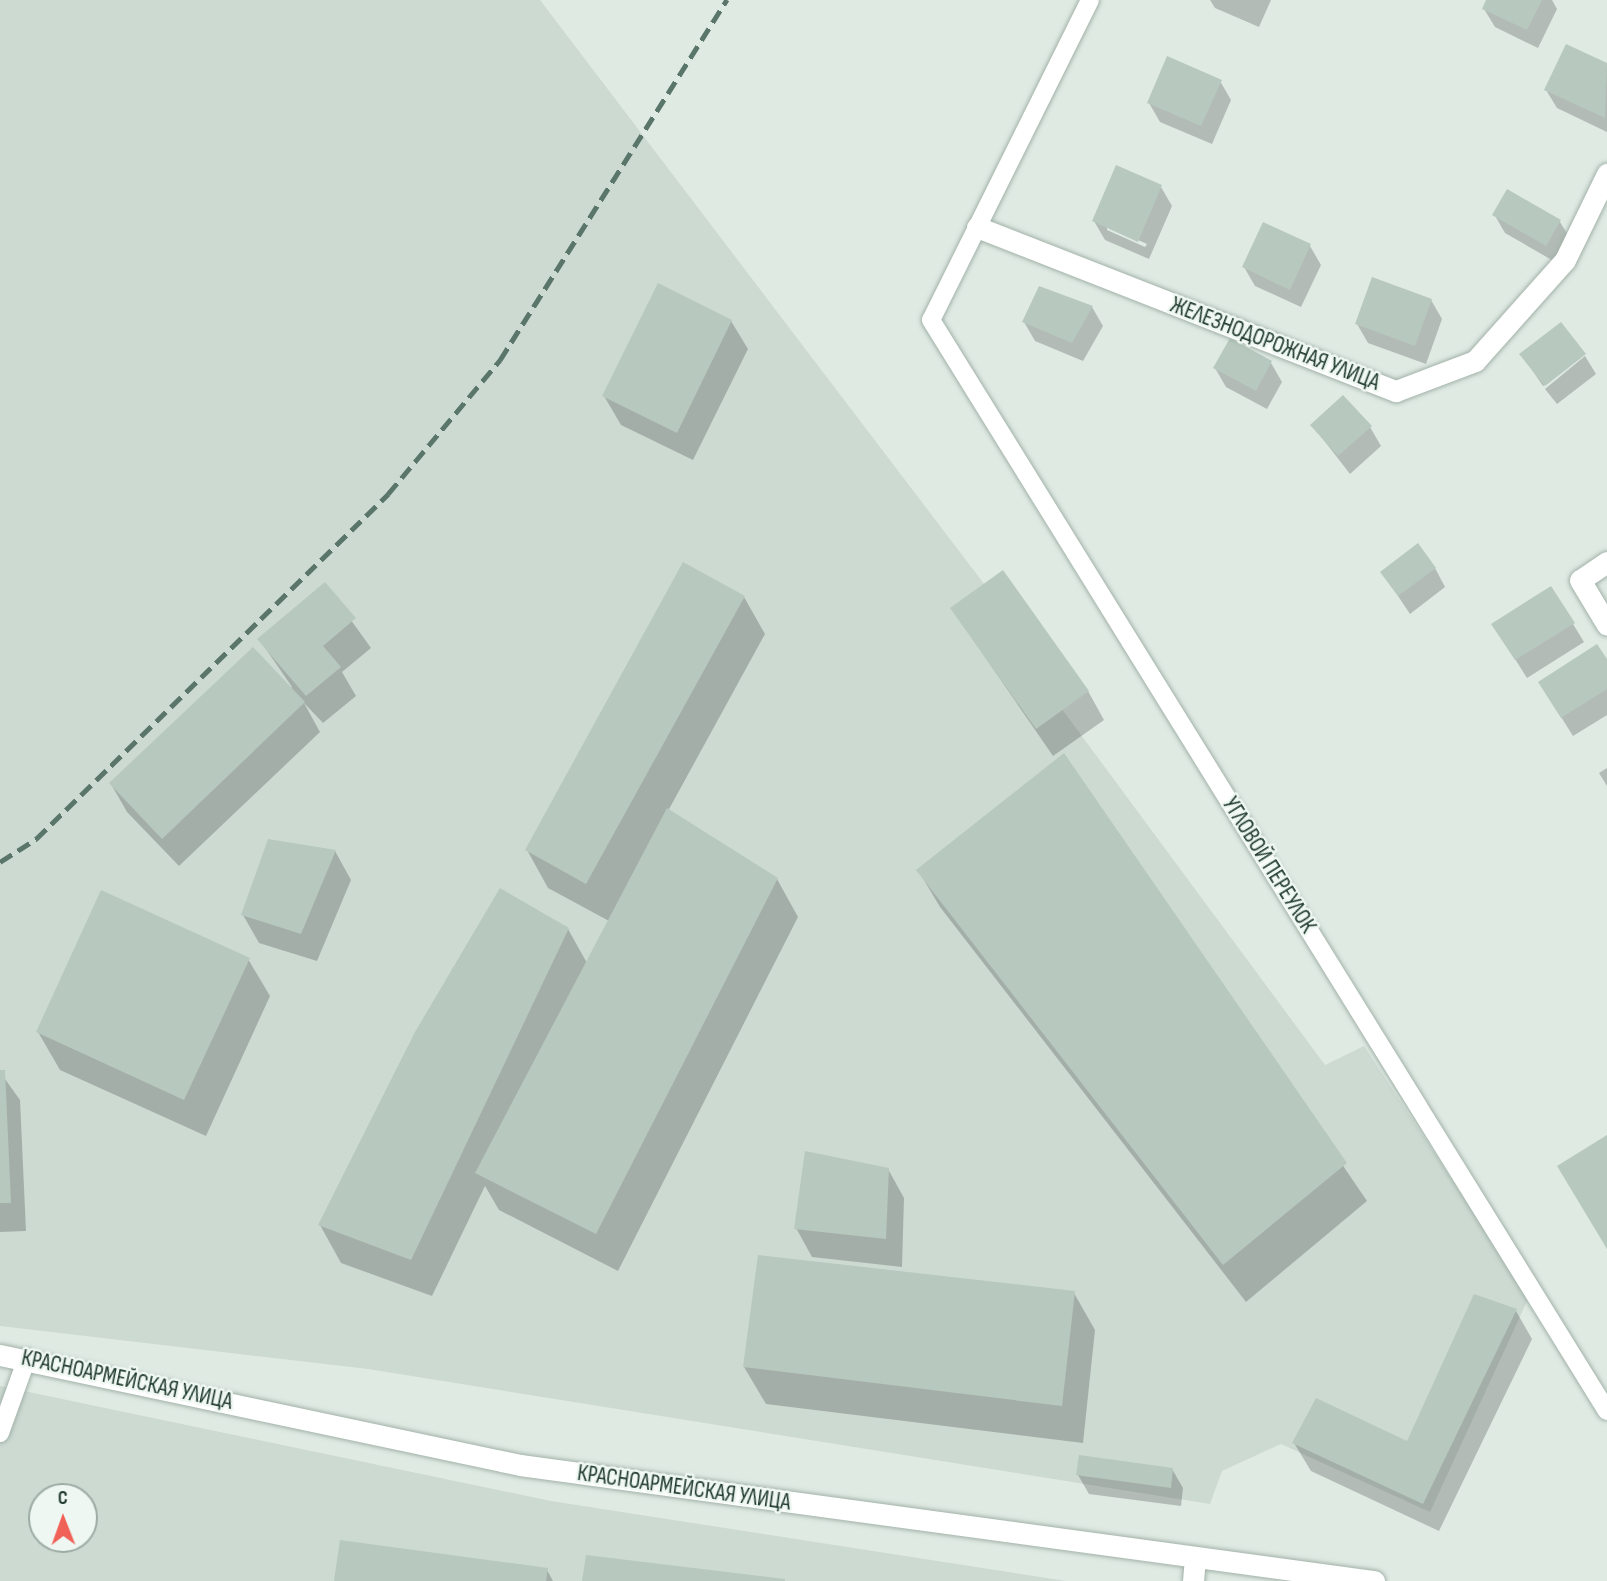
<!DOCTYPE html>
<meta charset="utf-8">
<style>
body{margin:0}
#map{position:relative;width:1607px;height:1581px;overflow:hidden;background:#dfeae3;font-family:"Sofia Sans Condensed",sans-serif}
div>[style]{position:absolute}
.built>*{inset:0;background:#cddad2}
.shadow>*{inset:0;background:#0003}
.building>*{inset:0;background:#b7c8be}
.roads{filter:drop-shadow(0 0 2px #a2b2a9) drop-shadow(0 0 2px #a2b2a9)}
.lane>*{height:18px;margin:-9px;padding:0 9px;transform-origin:9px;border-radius:9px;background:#fff}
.street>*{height:21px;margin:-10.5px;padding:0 10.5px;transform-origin:10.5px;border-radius:10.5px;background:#fff}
.rail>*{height:5px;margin-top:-2.5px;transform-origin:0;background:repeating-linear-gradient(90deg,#5a7569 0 14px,transparent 0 21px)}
span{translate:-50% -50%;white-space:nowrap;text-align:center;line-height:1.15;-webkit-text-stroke:5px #eff7f2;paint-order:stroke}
.street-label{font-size:23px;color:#203a2e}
.north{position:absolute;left:28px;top:1483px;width:70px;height:70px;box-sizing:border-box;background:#eff7f2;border:2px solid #9caba4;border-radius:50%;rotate:359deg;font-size:19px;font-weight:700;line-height:28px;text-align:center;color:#203a2e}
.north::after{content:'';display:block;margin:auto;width:24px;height:32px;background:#f06157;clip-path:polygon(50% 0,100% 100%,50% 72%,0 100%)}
</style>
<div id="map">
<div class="built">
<div style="clip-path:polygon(0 0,540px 0,1061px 685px,1056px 701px,1325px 1065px,1364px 1046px,1529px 1297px,1430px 1512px,1281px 1444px,1222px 1471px,1210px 1504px,368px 1369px,0 1326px)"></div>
<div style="clip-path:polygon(evenodd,0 1386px,551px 1501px,1066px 1581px,0 1581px,0 1386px,42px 1497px,84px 1497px,84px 1539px,42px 1539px,42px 1497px)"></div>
</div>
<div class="shadow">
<div style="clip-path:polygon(1210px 0,1271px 0,1259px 27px,1215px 8px)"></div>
<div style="clip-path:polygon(1488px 0,1552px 0,1557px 9px,1538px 48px,1495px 27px,1484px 9px)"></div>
<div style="clip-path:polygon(1567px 46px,1607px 65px,1607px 132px,1557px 108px,1546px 90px)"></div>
<div style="clip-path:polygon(1220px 81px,1231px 100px,1212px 144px,1160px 122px,1149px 103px)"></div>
<div style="clip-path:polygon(evenodd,1161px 187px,1172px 206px,1149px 259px,1105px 240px,1094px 221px,1161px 187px,1107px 226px,1147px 244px,1145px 247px,1107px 230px,1107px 226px)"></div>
<div style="clip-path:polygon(1494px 214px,1560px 222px,1571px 240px,1557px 263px,1505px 233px)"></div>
<div style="clip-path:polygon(1310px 246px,1321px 265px,1301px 307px,1255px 286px,1244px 267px)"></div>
<div style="clip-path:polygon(1431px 300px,1442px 319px,1426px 364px,1368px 343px,1357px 324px)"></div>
<div style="clip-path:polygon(1092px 307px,1103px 326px,1083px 361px,1035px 341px,1024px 322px)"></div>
<div style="clip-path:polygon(731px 321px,748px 349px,693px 460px,621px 425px,604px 396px)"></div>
<div style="clip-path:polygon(1231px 340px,1271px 363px,1282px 382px,1267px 409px,1226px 387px,1215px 368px)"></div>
<div style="clip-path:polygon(1521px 354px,1584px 354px,1543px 386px)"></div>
<div style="clip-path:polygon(1585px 356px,1596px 374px,1557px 404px,1545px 389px)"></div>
<div style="clip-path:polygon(1312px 425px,1370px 427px,1381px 446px,1350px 474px)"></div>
<div style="clip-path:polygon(1435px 568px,1445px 587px,1410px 614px,1382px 572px)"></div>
<div style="clip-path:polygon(325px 584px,371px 648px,342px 672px,356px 696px,323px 723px,304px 703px,320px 732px,179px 866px,127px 812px,111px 784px,292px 687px,259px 639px)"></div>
<div style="clip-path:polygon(744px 597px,765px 634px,668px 811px,777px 879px,798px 917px,618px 1271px,499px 1210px,485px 1186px,432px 1296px,341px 1263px,320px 1225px,568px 929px,587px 963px,609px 921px,548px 888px,527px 850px)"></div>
<div style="clip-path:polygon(952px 609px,1088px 691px,1104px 720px,1053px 756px)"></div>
<div style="clip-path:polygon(1573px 624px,1584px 642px,1527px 678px,1505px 643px)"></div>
<div style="clip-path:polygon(1607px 663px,1607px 715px,1573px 736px,1551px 701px)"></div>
<div style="clip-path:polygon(1064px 756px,1367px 1201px,1246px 1302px,940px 907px,918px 870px)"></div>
<div style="clip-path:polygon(1607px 768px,1607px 786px,1599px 773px)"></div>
<div style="clip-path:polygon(335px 851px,351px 880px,317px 961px,259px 943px,243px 915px)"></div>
<div style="clip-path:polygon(248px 959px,270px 996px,206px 1136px,60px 1070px,38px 1032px)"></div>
<div style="clip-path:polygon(0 1072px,20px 1100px,26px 1231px,0 1232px)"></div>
<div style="clip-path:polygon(888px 1169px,904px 1198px,902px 1267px,812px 1257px,796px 1228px)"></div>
<div style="clip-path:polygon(1074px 1293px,1095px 1330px,1083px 1443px,766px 1404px,744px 1367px)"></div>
<div style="clip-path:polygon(1516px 1311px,1532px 1339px,1439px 1531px,1311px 1471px,1294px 1443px,1408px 1443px)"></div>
<div style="clip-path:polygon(1172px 1469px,1183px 1488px,1181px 1506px,1089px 1494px,1078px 1475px)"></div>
<div style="clip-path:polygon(547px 1570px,553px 1581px,336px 1581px)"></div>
</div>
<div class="building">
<div style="clip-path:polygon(1486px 0,1542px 0,1527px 30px,1482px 9px)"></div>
<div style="clip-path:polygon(1566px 44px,1607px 63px,1605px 118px,1544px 90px)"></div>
<div style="clip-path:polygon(1167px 56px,1222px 80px,1201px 126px,1147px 103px)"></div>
<div style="clip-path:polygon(1116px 165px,1162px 185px,1138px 242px,1092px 221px)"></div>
<div style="clip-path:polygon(1507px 189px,1561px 220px,1546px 246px,1492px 215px)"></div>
<div style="clip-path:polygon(1263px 222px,1311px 244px,1290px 290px,1242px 267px)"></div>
<div style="clip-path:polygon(1372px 277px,1432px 299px,1415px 346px,1355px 324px)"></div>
<div style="clip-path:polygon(658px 283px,732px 320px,677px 433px,602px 396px)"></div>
<div style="clip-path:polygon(1039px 286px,1093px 306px,1072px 343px,1022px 322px)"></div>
<div style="clip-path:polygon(1561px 322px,1586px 354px,1545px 386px,1519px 354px)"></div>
<div style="clip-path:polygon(1230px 338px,1272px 361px,1256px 391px,1213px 368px)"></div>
<div style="clip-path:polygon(1343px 395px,1372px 426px,1338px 456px,1310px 425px)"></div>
<div style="clip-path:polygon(1418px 543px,1436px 568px,1398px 596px,1380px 572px)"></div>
<div style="clip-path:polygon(683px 562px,745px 596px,586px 884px,525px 850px)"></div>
<div style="clip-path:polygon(1003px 570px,1089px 691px,1036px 729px,950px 608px)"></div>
<div style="clip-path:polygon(325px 582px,356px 618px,323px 646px,341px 667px,306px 696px,257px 639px)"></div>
<div style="clip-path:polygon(1551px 586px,1575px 623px,1515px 660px,1491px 624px)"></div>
<div style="clip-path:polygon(1597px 644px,1607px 659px,1607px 689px,1561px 718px,1538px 682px)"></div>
<div style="clip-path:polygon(253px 647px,305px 702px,162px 839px,109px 783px)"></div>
<div style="clip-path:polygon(1064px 753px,1347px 1163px,1223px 1265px,916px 870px)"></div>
<div style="clip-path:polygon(667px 808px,778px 878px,596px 1234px,475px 1173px)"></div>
<div style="clip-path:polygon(268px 839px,336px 850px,301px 934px,241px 915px)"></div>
<div style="clip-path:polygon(500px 888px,569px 928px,411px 1260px,318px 1225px,415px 1032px)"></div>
<div style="clip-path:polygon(101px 890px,250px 958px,184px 1100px,36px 1032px)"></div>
<div style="clip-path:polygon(0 1070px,5px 1070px,11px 1203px,0 1203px)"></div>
<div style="clip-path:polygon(1607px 1135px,1607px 1249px,1557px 1166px)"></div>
<div style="clip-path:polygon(805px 1151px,889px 1168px,886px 1239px,794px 1229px)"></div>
<div style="clip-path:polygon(758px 1255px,1075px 1291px,1062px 1406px,743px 1367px)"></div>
<div style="clip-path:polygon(1474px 1294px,1517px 1309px,1423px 1504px,1292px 1443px,1316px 1398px,1407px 1441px)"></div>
<div style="clip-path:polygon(1079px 1455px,1173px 1468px,1171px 1488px,1076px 1475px)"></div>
<div style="clip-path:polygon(340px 1540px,548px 1568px,546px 1581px,334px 1581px)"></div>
<div style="clip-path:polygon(586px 1555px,785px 1579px,785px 1581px,582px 1581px)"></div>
</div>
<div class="roads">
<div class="lane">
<div style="left:1090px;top:0;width:357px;rotate:116.4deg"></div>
<div style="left:931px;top:320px;width:1283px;rotate:58.22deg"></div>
<div style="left:0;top:1433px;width:80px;rotate:-70.2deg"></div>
</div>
<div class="street">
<div style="left:977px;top:227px;width:450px;rotate:21.4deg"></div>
<div style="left:1396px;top:391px;width:85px;rotate:-20.8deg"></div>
<div style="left:1475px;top:361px;width:135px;rotate:-48.3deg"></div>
<div style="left:1565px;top:260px;width:96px;rotate:-64deg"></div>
<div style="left:1607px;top:562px;width:32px;rotate:146deg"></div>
<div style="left:1580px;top:580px;width:52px;rotate:59deg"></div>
<div style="left:0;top:1355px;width:532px;rotate:11.94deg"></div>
<div style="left:520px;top:1465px;width:862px;rotate:7.74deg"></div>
<div style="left:1193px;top:1581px;width:22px;rotate:-85deg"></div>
</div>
</div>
<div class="rail">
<div style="left:0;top:862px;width:43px;rotate:-32.6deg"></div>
<div style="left:36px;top:839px;width:493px;rotate:-44.4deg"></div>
<div style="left:388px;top:494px;width:175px;rotate:-50.1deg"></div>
<div style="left:500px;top:360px;width:426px;rotate:-57.8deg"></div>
</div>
<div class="street-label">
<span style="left:1275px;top:344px;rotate:21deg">ЖЕЛЕЗНОДОРОЖНАЯ УЛИЦА</span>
<span style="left:1269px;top:865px;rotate:58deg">УГЛОВОЙ ПЕРЕУЛОК</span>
<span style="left:127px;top:1380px;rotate:12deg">КРАСНОАРМЕЙСКАЯ УЛИЦА</span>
<span style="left:684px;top:1488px;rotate:8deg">КРАСНОАРМЕЙСКАЯ УЛИЦА</span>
</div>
<div class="north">С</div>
</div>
